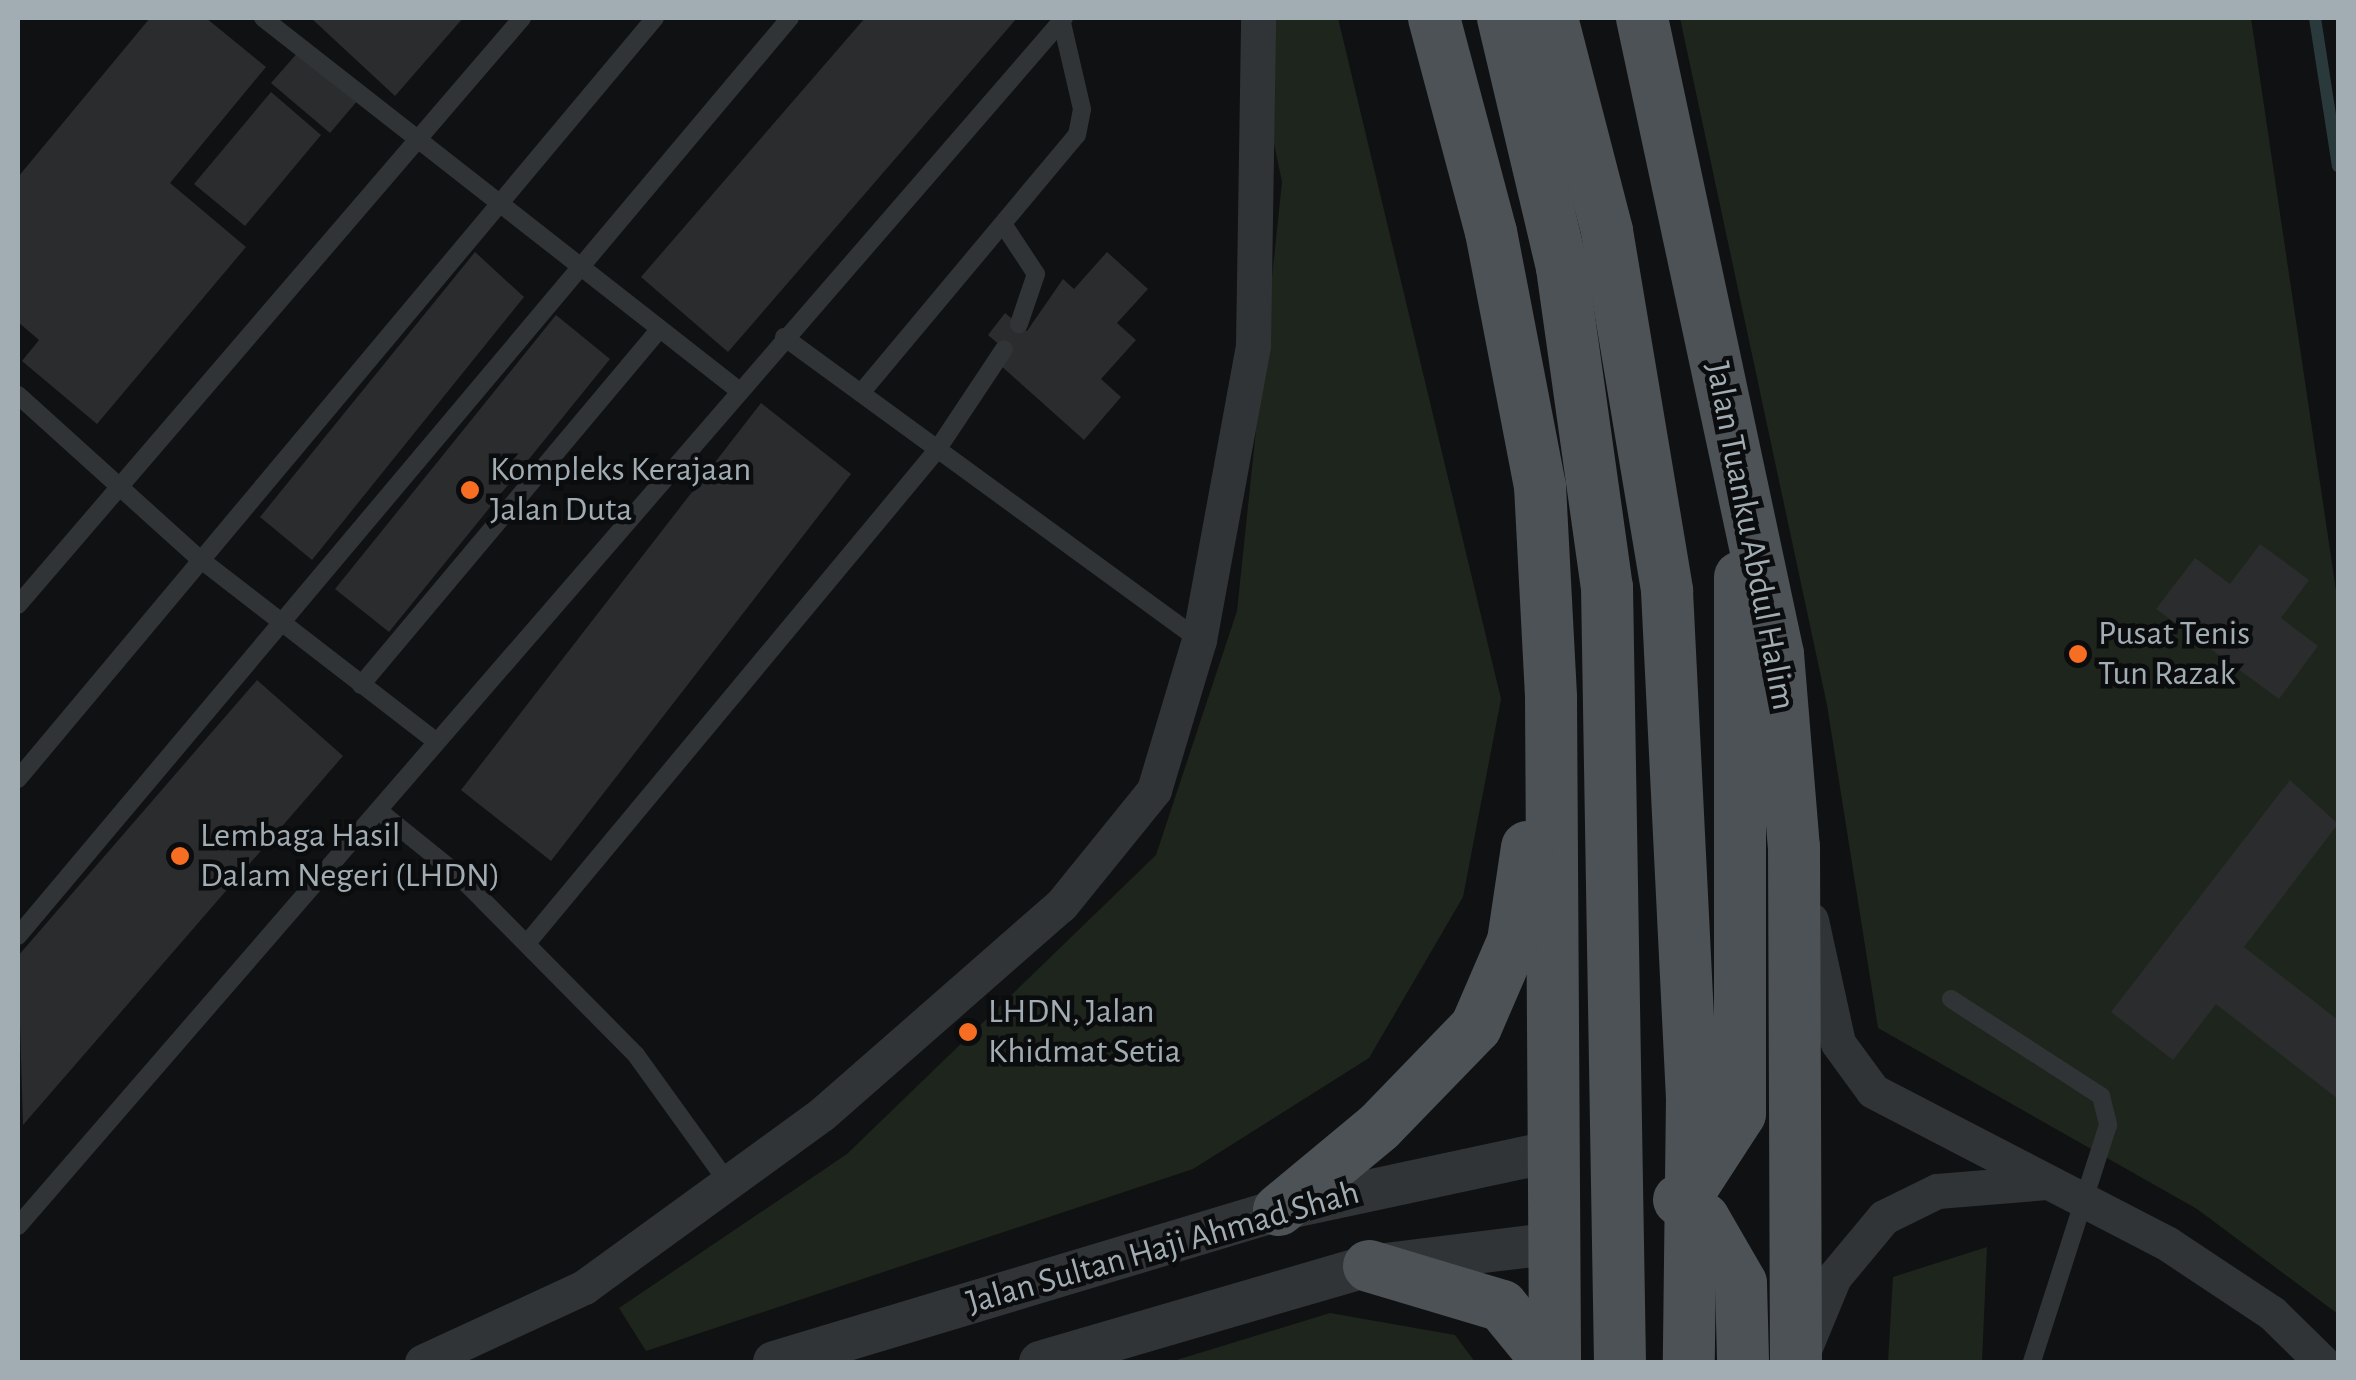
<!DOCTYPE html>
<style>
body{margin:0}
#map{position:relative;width:2356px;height:1380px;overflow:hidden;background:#101112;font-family:"Alegreya Sans",sans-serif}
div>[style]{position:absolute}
.green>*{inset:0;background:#1e251d}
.stream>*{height:12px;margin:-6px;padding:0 6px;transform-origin:6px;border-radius:6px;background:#2a393b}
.building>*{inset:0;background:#2b2c2e}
.service>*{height:18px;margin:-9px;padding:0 9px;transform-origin:9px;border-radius:9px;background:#313437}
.minor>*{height:35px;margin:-17.5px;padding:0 17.5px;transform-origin:17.5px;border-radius:17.5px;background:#313437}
.tertiary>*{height:42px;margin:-21px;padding:0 21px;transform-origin:21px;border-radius:21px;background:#313437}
.primary>*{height:52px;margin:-26px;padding:0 26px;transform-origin:26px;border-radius:26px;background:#4d5256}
.dots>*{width:28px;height:28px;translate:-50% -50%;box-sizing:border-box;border:5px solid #0b0c0d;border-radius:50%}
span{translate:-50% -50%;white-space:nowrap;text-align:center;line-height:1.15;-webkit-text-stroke:9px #0b0c0d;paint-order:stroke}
.poi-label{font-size:35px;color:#a1acb3}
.left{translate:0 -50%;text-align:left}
.street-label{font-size:35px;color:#a1acb3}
.frame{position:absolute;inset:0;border:20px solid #a1acb3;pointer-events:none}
</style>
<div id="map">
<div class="green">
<div style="clip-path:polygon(1248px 18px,1338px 18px,1501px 699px,1463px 897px,1369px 1058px,1193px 1169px,646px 1351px,619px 1308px,847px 1154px,1156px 855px,1237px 611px,1282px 182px)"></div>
<div style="clip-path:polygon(1680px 18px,2251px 18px,2338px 604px,2338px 1314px,2197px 1209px,1878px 1028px,1827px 705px)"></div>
<div style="clip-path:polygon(1987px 1247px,1982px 1362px,1888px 1362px,1893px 1277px)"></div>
<div style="clip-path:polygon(1330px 1313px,1455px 1335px,1475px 1362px,1170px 1362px)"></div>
</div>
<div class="stream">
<div style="left:2315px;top:18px;width:150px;rotate:81.2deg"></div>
</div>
<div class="building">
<div style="clip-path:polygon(150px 18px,206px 18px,266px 67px,170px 183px,246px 247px,97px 424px,22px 361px,39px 340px,18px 322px,18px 177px)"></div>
<div style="clip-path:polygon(311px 18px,463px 18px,395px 96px)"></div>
<div style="clip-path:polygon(865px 18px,1017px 18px,728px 352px,641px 277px)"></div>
<div style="clip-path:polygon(300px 50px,358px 100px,330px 133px,271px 83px)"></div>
<div style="clip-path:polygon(271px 92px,321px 135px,245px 226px,194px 184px)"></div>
<div style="clip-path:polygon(475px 252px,524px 297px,312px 560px,260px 517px)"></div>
<div style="clip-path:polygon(1107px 252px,1148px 289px,1117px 323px,1136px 340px,1101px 379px,1121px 397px,1084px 440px,999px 364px,1009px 353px,988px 335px,1005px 313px,1027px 331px,1063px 279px,1074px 289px)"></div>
<div style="clip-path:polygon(556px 315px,610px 359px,389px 632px,335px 589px)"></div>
<div style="clip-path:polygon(761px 403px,851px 474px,551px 861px,461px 790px)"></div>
<div style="clip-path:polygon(2260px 544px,2309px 580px,2281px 618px,2318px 646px,2279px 699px,2156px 609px,2195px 558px,2230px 584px)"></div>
<div style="clip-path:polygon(257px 680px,343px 756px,23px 1125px,18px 956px)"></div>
<div style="clip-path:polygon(2290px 780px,2338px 824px,2244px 947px,2338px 1020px,2338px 1099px,2216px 1004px,2173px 1060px,2111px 1012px)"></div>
</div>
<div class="service">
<div style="left:263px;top:18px;width:602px;rotate:38.05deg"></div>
<div style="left:1005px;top:227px;width:56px;rotate:56.6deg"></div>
<div style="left:1036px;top:274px;width:53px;rotate:108.8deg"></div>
<div style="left:784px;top:337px;width:514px;rotate:36.13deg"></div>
<div style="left:861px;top:393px;width:336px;rotate:-50.1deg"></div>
<div style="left:1077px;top:135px;width:26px;rotate:-79deg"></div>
<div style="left:1082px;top:109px;width:88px;rotate:-103.1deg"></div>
<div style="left:18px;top:395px;width:240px;rotate:42.1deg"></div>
<div style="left:196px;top:556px;width:302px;rotate:37.7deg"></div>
<div style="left:18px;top:605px;width:774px;rotate:-49.35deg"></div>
<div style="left:361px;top:685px;width:463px;rotate:-50deg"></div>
<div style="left:18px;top:779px;width:992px;rotate:-50.07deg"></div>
<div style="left:379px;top:811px;width:100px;rotate:38.9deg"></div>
<div style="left:457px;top:874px;width:255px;rotate:45.3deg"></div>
<div style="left:636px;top:1055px;width:159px;rotate:54.2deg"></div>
<div style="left:18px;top:936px;width:1199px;rotate:-49.94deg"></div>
<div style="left:528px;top:942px;width:640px;rotate:-50.26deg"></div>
<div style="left:937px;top:450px;width:121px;rotate:-56.4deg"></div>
<div style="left:1951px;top:999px;width:179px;rotate:32.9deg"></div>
<div style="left:2101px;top:1096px;width:30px;rotate:76deg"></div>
<div style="left:2108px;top:1125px;width:249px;rotate:107.8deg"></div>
<div style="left:18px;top:1226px;width:1598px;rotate:-49.11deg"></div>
</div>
<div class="minor">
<div style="left:1811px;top:920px;width:126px;rotate:77.6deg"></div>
<div style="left:1838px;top:1043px;width:59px;rotate:53.9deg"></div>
<div style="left:1873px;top:1091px;width:332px;rotate:27.4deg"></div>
<div style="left:2168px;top:1244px;width:125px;rotate:33.6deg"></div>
<div style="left:2272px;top:1313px;width:70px;rotate:44.4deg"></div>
<div style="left:1805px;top:1347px;width:76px;rotate:-67.5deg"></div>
<div style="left:1834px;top:1277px;width:78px;rotate:-50.2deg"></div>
<div style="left:1884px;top:1217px;width:59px;rotate:-26.1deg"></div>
<div style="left:1937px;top:1191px;width:110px;rotate:-4.7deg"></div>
<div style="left:422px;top:1362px;width:179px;rotate:-24.8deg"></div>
<div style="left:584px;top:1287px;width:294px;rotate:-36deg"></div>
<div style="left:822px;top:1114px;width:317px;rotate:-41.2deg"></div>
<div style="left:1061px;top:905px;width:148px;rotate:-51deg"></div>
<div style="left:1154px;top:790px;width:157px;rotate:-73.3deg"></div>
<div style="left:1199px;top:640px;width:300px;rotate:-79.6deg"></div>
<div style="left:1253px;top:345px;width:327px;rotate:-89.1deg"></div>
</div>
<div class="tertiary">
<div style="left:774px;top:1362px;width:527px;rotate:-16.75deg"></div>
<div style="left:1279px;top:1210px;width:282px;rotate:-12.1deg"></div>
<div style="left:1040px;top:1362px;width:343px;rotate:-16.3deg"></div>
<div style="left:1369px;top:1266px;width:188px;rotate:-7deg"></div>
</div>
<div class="primary">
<div style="left:1434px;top:18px;width:221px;rotate:75.1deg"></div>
<div style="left:1491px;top:232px;width:259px;rotate:79.1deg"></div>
<div style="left:1540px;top:486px;width:212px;rotate:87deg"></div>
<div style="left:1551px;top:698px;width:664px;rotate:89.65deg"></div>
<div style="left:1503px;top:18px;width:257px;rotate:76.7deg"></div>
<div style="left:1562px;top:268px;width:322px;rotate:82deg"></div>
<div style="left:1607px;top:587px;width:775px;rotate:89.04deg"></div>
<div style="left:1552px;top:18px;width:220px;rotate:75.5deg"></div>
<div style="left:1607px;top:231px;width:365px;rotate:80.5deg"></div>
<div style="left:1667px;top:591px;width:508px;rotate:87.18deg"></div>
<div style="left:1692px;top:1098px;width:264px;rotate:90.7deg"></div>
<div style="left:1642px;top:18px;width:650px;rotate:77.93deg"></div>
<div style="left:1778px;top:654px;width:194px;rotate:85.3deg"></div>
<div style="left:1794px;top:847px;width:515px;rotate:89.78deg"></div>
<div style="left:1688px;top:1194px;width:95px;rotate:-57deg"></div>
<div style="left:1740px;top:1114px;width:537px;rotate:-90deg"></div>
<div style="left:1679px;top:1200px;width:31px;rotate:37deg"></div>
<div style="left:1704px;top:1219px;width:74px;rotate:60deg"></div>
<div style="left:1741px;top:1283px;width:79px;rotate:88.5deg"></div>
<div style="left:1279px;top:1210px;width:130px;rotate:-39.7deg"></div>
<div style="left:1379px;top:1127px;width:139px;rotate:-45.9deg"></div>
<div style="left:1476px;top:1027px;width:94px;rotate:-66.7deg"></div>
<div style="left:1513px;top:941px;width:95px;rotate:-81.5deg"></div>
<div style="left:1369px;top:1266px;width:139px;rotate:16.7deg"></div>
<div style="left:1502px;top:1306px;width:72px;rotate:50.6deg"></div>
</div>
<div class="dots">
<div style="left:470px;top:490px;background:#f76e23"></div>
<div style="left:2078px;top:654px;background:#f76e23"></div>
<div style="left:180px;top:856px;background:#f76e23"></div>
<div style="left:968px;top:1032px;background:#f76e23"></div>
</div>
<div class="poi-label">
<span class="left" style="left:490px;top:490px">Kompleks Kerajaan<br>Jalan Duta</span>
<span class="left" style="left:2098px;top:654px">Pusat Tenis<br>Tun Razak</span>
<span class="left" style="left:200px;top:856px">Lembaga Hasil<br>Dalam Negeri (LHDN)</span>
<span class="left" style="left:988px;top:1032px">LHDN, Jalan<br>Khidmat Setia</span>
</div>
<div class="street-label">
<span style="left:1750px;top:536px;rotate:79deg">Jalan Tuanku Abdul Halim</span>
<span style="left:1163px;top:1248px;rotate:-16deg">Jalan Sultan Haji Ahmad Shah</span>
</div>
<div class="frame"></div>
</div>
